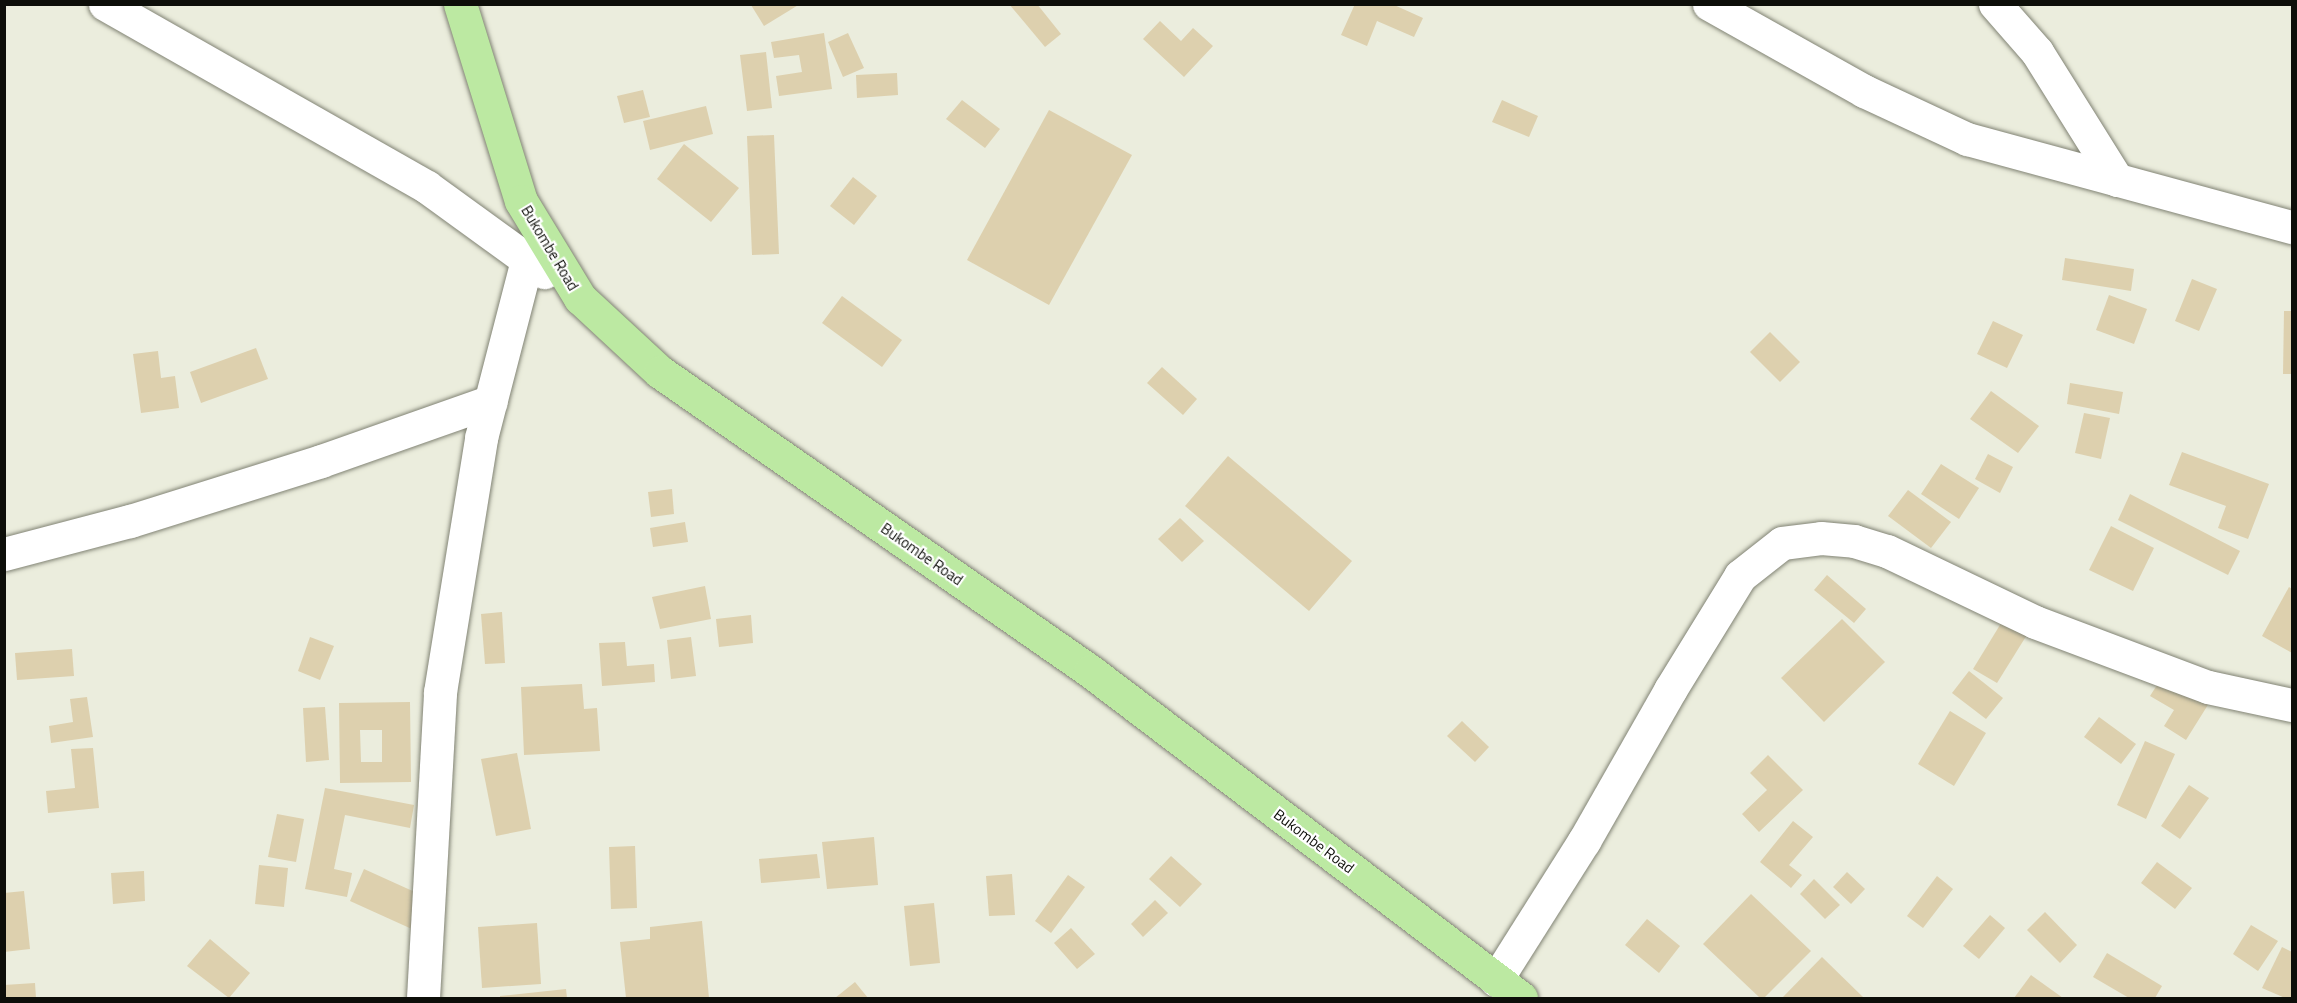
<!DOCTYPE html>
<style>
body{margin:0}
#map{position:relative;width:2297px;height:1003px;overflow:hidden;background:#ebeddd;font-family:"Titillium Web",sans-serif}
div>[style]{position:absolute}
.building>*{inset:0;background:#ddd0ae}
.roads{filter:drop-shadow(0 0 2px #818374) drop-shadow(0 0 2px #818374)}
.minor>*{height:33px;margin:-16.5px;padding:0 16.5px;transform-origin:16.5px;border-radius:16.5px;background:#fff}
.major>*{height:33px;margin:-16.5px;padding:0 16.5px;transform-origin:16.5px;border-radius:16.5px;background:#bce9a2}
span{translate:-50% -50%;white-space:nowrap;text-align:center;line-height:1.15;-webkit-text-stroke:4.5px #fff;paint-order:stroke}
.street-label{font-size:15px;color:#0d0e09}
.frame{position:absolute;inset:0;border:6px solid #0d0e09;pointer-events:none}
</style>
<div id="map">
<div class="building">
<div style="clip-path:polygon(800px 4px,764px 26px,751px 5px,752px 4px)"></div>
<div style="clip-path:polygon(1009px 4px,1037px 4px,1061px 34px,1045px 47px)"></div>
<div style="clip-path:polygon(1355px 4px,1392px 4px,1423px 18px,1414px 37px,1377px 21px,1367px 46px,1341px 35px)"></div>
<div style="clip-path:polygon(1160px 21px,1181px 41px,1193px 28px,1213px 46px,1184px 77px,1143px 39px)"></div>
<div style="clip-path:polygon(824px 33px,832px 89px,779px 96px,776px 76px,802px 72px,799px 55px,774px 58px,771px 42px)"></div>
<div style="clip-path:polygon(848px 33px,864px 68px,843px 77px,828px 42px)"></div>
<div style="clip-path:polygon(766px 52px,772px 108px,747px 111px,740px 55px)"></div>
<div style="clip-path:polygon(897px 73px,898px 95px,857px 98px,856px 75px)"></div>
<div style="clip-path:polygon(643px 90px,650px 117px,624px 123px,617px 96px)"></div>
<div style="clip-path:polygon(962px 100px,1000px 129px,985px 148px,946px 119px)"></div>
<div style="clip-path:polygon(1502px 100px,1538px 116px,1529px 137px,1492px 122px)"></div>
<div style="clip-path:polygon(706px 106px,713px 134px,650px 150px,643px 121px)"></div>
<div style="clip-path:polygon(1049px 110px,1132px 155px,1049px 305px,967px 260px)"></div>
<div style="clip-path:polygon(774px 135px,779px 254px,752px 255px,747px 136px)"></div>
<div style="clip-path:polygon(684px 144px,739px 188px,711px 222px,657px 179px)"></div>
<div style="clip-path:polygon(853px 177px,877px 196px,854px 225px,830px 206px)"></div>
<div style="clip-path:polygon(2065px 258px,2134px 269px,2131px 291px,2062px 280px)"></div>
<div style="clip-path:polygon(2192px 279px,2217px 289px,2199px 331px,2175px 321px)"></div>
<div style="clip-path:polygon(2109px 295px,2147px 309px,2134px 344px,2096px 330px)"></div>
<div style="clip-path:polygon(842px 296px,902px 340px,882px 367px,822px 323px)"></div>
<div style="clip-path:polygon(2284px 311px,2292px 311px,2292px 374px,2283px 374px)"></div>
<div style="clip-path:polygon(1993px 321px,2023px 335px,2007px 368px,1977px 354px)"></div>
<div style="clip-path:polygon(1770px 332px,1800px 362px,1780px 382px,1750px 352px)"></div>
<div style="clip-path:polygon(256px 348px,268px 379px,201px 403px,190px 372px)"></div>
<div style="clip-path:polygon(158px 351px,161px 378px,175px 376px,179px 408px,141px 413px,133px 354px)"></div>
<div style="clip-path:polygon(1162px 367px,1197px 399px,1183px 415px,1147px 383px)"></div>
<div style="clip-path:polygon(2070px 383px,2123px 392px,2119px 414px,2067px 404px)"></div>
<div style="clip-path:polygon(1991px 391px,2039px 426px,2018px 453px,1970px 419px)"></div>
<div style="clip-path:polygon(2084px 413px,2110px 418px,2101px 459px,2075px 453px)"></div>
<div style="clip-path:polygon(2182px 452px,2269px 484px,2248px 539px,2218px 528px,2226px 506px,2169px 485px)"></div>
<div style="clip-path:polygon(1988px 454px,2013px 467px,2000px 493px,1975px 479px)"></div>
<div style="clip-path:polygon(1228px 456px,1352px 561px,1309px 611px,1185px 506px)"></div>
<div style="clip-path:polygon(1941px 464px,1979px 488px,1959px 519px,1921px 494px)"></div>
<div style="clip-path:polygon(672px 489px,674px 514px,651px 517px,648px 492px)"></div>
<div style="clip-path:polygon(1908px 490px,1951px 522px,1931px 548px,1888px 516px)"></div>
<div style="clip-path:polygon(2130px 494px,2240px 551px,2228px 575px,2118px 520px)"></div>
<div style="clip-path:polygon(1180px 518px,1204px 541px,1182px 562px,1158px 539px)"></div>
<div style="clip-path:polygon(685px 522px,688px 542px,653px 547px,650px 528px)"></div>
<div style="clip-path:polygon(2111px 526px,2154px 548px,2133px 591px,2089px 570px)"></div>
<div style="clip-path:polygon(1827px 575px,1866px 609px,1854px 623px,1814px 590px)"></div>
<div style="clip-path:polygon(705px 586px,711px 619px,660px 629px,652px 597px)"></div>
<div style="clip-path:polygon(2289px 587px,2292px 589px,2292px 653px,2262px 636px)"></div>
<div style="clip-path:polygon(2011px 607px,2035px 622px,1997px 683px,1973px 669px)"></div>
<div style="clip-path:polygon(502px 612px,505px 663px,485px 664px,481px 614px)"></div>
<div style="clip-path:polygon(751px 615px,753px 643px,719px 647px,716px 619px)"></div>
<div style="clip-path:polygon(1842px 619px,1885px 662px,1824px 722px,1781px 678px)"></div>
<div style="clip-path:polygon(310px 637px,334px 646px,320px 680px,298px 671px)"></div>
<div style="clip-path:polygon(691px 637px,696px 676px,671px 679px,667px 640px)"></div>
<div style="clip-path:polygon(625px 642px,627px 666px,654px 664px,655px 682px,602px 686px,599px 643px)"></div>
<div style="clip-path:polygon(72px 649px,74px 676px,17px 680px,15px 653px)"></div>
<div style="clip-path:polygon(1969px 671px,2003px 698px,1986px 719px,1952px 693px)"></div>
<div style="clip-path:polygon(2166px 671px,2211px 700px,2186px 740px,2164px 726px,2174px 710px,2150px 696px)"></div>
<div style="clip-path:polygon(582px 684px,584px 709px,597px 708px,600px 751px,524px 755px,521px 687px)"></div>
<div style="clip-path:polygon(87px 697px,93px 737px,51px 743px,49px 726px,73px 722px,70px 699px)"></div>
<div style="clip-path:polygon(evenodd,410px 702px,411px 782px,340px 783px,339px 703px,410px 702px,360px 730px,382px 730px,382px 762px,361px 762px,360px 730px)"></div>
<div style="clip-path:polygon(325px 707px,329px 760px,306px 762px,303px 708px)"></div>
<div style="clip-path:polygon(1950px 711px,1986px 733px,1954px 786px,1918px 764px)"></div>
<div style="clip-path:polygon(2099px 717px,2136px 744px,2121px 764px,2084px 737px)"></div>
<div style="clip-path:polygon(1462px 721px,1489px 747px,1475px 762px,1447px 736px)"></div>
<div style="clip-path:polygon(2145px 741px,2175px 754px,2146px 819px,2117px 805px)"></div>
<div style="clip-path:polygon(93px 748px,99px 808px,48px 813px,46px 791px,75px 788px,71px 749px)"></div>
<div style="clip-path:polygon(517px 753px,531px 829px,496px 836px,481px 759px)"></div>
<div style="clip-path:polygon(1768px 755px,1803px 790px,1759px 832px,1742px 814px,1767px 790px,1750px 773px)"></div>
<div style="clip-path:polygon(2189px 785px,2209px 798px,2180px 839px,2161px 826px)"></div>
<div style="clip-path:polygon(325px 788px,414px 805px,410px 828px,345px 815px,334px 869px,352px 873px,347px 897px,305px 889px)"></div>
<div style="clip-path:polygon(277px 814px,304px 819px,296px 862px,268px 857px)"></div>
<div style="clip-path:polygon(1793px 821px,1813px 837px,1789px 865px,1802px 875px,1791px 888px,1760px 862px)"></div>
<div style="clip-path:polygon(874px 837px,878px 885px,827px 889px,822px 842px)"></div>
<div style="clip-path:polygon(635px 846px,637px 908px,611px 909px,609px 847px)"></div>
<div style="clip-path:polygon(817px 854px,820px 878px,761px 883px,759px 859px)"></div>
<div style="clip-path:polygon(1171px 856px,1202px 884px,1180px 907px,1149px 879px)"></div>
<div style="clip-path:polygon(2157px 862px,2192px 888px,2175px 909px,2141px 883px)"></div>
<div style="clip-path:polygon(259px 865px,288px 868px,284px 907px,255px 904px)"></div>
<div style="clip-path:polygon(364px 869px,428px 898px,414px 930px,350px 901px)"></div>
<div style="clip-path:polygon(144px 871px,145px 901px,113px 904px,111px 873px)"></div>
<div style="clip-path:polygon(1847px 872px,1865px 889px,1851px 904px,1833px 887px)"></div>
<div style="clip-path:polygon(1012px 874px,1015px 915px,989px 916px,986px 876px)"></div>
<div style="clip-path:polygon(1068px 875px,1085px 887px,1051px 933px,1035px 921px)"></div>
<div style="clip-path:polygon(1937px 876px,1953px 889px,1923px 928px,1907px 916px)"></div>
<div style="clip-path:polygon(1814px 879px,1840px 905px,1825px 919px,1800px 894px)"></div>
<div style="clip-path:polygon(24px 891px,30px 949px,4px 952px,4px 893px)"></div>
<div style="clip-path:polygon(1751px 894px,1811px 951px,1764px 998px,1760px 998px,1703px 944px)"></div>
<div style="clip-path:polygon(1155px 900px,1168px 913px,1143px 937px,1131px 924px)"></div>
<div style="clip-path:polygon(934px 903px,940px 963px,910px 966px,904px 906px)"></div>
<div style="clip-path:polygon(2045px 912px,2077px 945px,2060px 963px,2027px 930px)"></div>
<div style="clip-path:polygon(1990px 915px,2005px 928px,1979px 959px,1963px 946px)"></div>
<div style="clip-path:polygon(1647px 919px,1680px 946px,1659px 973px,1625px 945px)"></div>
<div style="clip-path:polygon(702px 921px,709px 998px,626px 998px,620px 942px,650px 939px,650px 927px)"></div>
<div style="clip-path:polygon(537px 923px,541px 984px,482px 988px,478px 927px)"></div>
<div style="clip-path:polygon(2251px 925px,2278px 941px,2258px 971px,2233px 954px)"></div>
<div style="clip-path:polygon(1071px 928px,1095px 954px,1077px 969px,1054px 943px)"></div>
<div style="clip-path:polygon(210px 939px,250px 973px,229px 998px,187px 966px)"></div>
<div style="clip-path:polygon(2282px 947px,2292px 952px,2292px 998px,2285px 998px,2262px 988px)"></div>
<div style="clip-path:polygon(2107px 953px,2162px 986px,2155px 998px,2129px 998px,2093px 977px)"></div>
<div style="clip-path:polygon(1822px 957px,1864px 998px,1782px 998px)"></div>
<div style="clip-path:polygon(2031px 975px,2063px 998px,2014px 998px)"></div>
<div style="clip-path:polygon(855px 982px,868px 998px,835px 998px)"></div>
<div style="clip-path:polygon(35px 983px,36px 998px,5px 998px,4px 985px)"></div>
<div style="clip-path:polygon(566px 989px,567px 998px,500px 998px,500px 996px)"></div>
</div>
<div class="roads">
<div class="minor">
<div style="left:105px;top:4px;width:370px;rotate:29.6deg"></div>
<div style="left:427px;top:187px;width:145px;rotate:36deg"></div>
<div style="left:1709px;top:4px;width:178px;rotate:29.3deg"></div>
<div style="left:1864px;top:91px;width:114px;rotate:25deg"></div>
<div style="left:1967px;top:139px;width:337px;rotate:15.2deg"></div>
<div style="left:1995px;top:4px;width:64px;rotate:48.8deg"></div>
<div style="left:2037px;top:52px;width:151px;rotate:58deg"></div>
<div style="left:4px;top:554px;width:130px;rotate:-14.7deg"></div>
<div style="left:130px;top:521px;width:200px;rotate:-17.4deg"></div>
<div style="left:321px;top:461px;width:180px;rotate:-19.4deg"></div>
<div style="left:1496px;top:980px;width:165px;rotate:-57.7deg"></div>
<div style="left:1584px;top:841px;width:174px;rotate:-60.3deg"></div>
<div style="left:1670px;top:690px;width:134px;rotate:-58.4deg"></div>
<div style="left:1740px;top:576px;width:53px;rotate:-38.2deg"></div>
<div style="left:1782px;top:543px;width:39px;rotate:-7deg"></div>
<div style="left:1821px;top:538px;width:33px;rotate:5deg"></div>
<div style="left:1854px;top:541px;width:34px;rotate:17deg"></div>
<div style="left:1887px;top:551px;width:164px;rotate:25.6deg"></div>
<div style="left:2035px;top:622px;width:185px;rotate:20.6deg"></div>
<div style="left:2208px;top:687px;width:86px;rotate:12.1deg"></div>
<div style="left:423px;top:998px;width:306px;rotate:-86.8deg"></div>
<div style="left:440px;top:692px;width:257px;rotate:-80.8deg"></div>
<div style="left:481px;top:438px;width:184px;rotate:-75.5deg"></div>
</div>
<div class="major">
<div style="left:460px;top:4px;width:206px;rotate:72.8deg"></div>
<div style="left:521px;top:201px;width:114px;rotate:58.7deg"></div>
<div style="left:580px;top:298px;width:109px;rotate:42.8deg"></div>
<div style="left:660px;top:372px;width:524px;rotate:34.81deg"></div>
<div style="left:1090px;top:671px;width:541px;rotate:37.19deg"></div>
</div>
</div>
<div class="street-label">
<span style="left:550px;top:248px;rotate:59deg">Bukombe Road</span>
<span style="left:922px;top:554px;rotate:35deg">Bukombe Road</span>
<span style="left:1314px;top:841px;rotate:37deg">Bukombe Road</span>
</div>
<div class="frame"></div>
</div>
